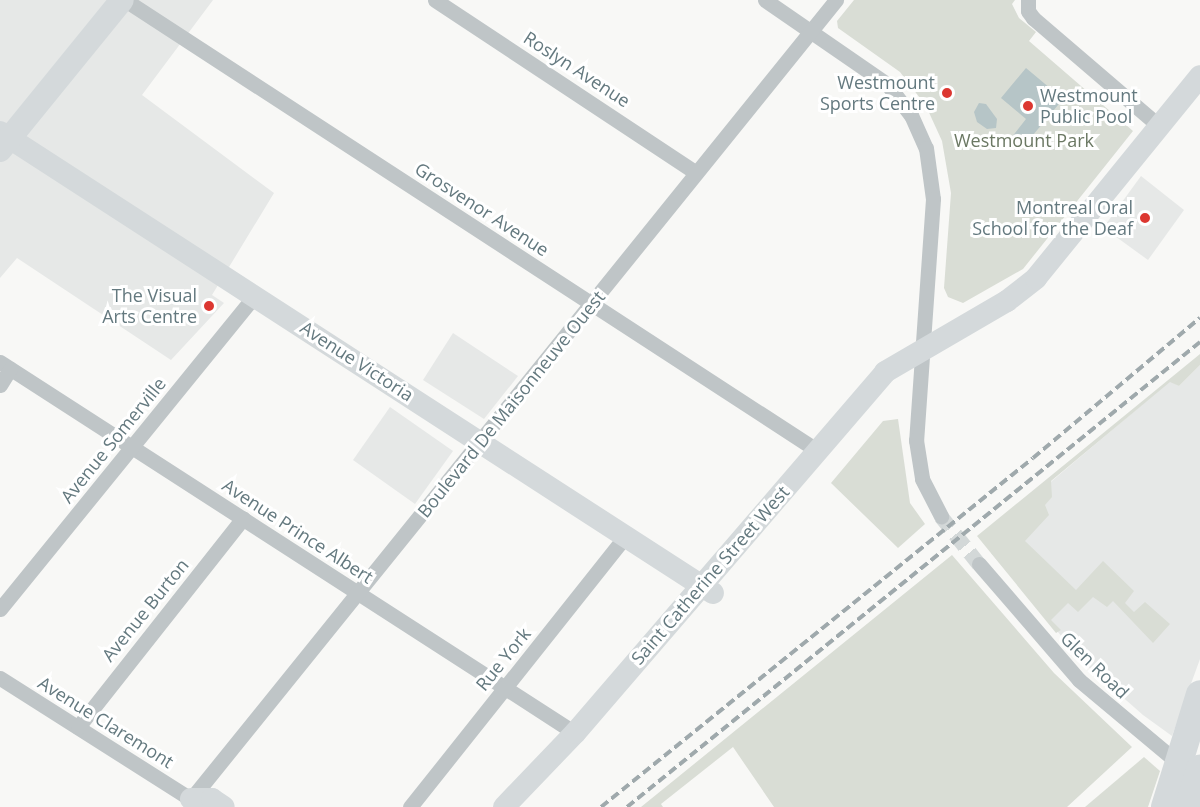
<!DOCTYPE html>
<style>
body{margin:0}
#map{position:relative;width:1200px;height:807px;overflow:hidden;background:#f8f8f6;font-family:"Open Sans",sans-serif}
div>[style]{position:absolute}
.built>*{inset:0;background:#e6e8e7}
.green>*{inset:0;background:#d9ddd5}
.water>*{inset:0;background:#b6c5c7}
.street-tunnel>*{height:15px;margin-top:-7.5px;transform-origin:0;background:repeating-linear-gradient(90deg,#d3d8d8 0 15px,transparent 0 23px)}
.street>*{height:15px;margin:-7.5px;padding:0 7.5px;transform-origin:7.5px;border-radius:7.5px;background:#bfc5c7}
.secondary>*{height:22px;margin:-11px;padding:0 11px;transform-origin:11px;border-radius:11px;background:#d4d9db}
.primary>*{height:24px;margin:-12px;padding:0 12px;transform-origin:12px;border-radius:12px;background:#d4d9db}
.highway>*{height:28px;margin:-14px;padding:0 14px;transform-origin:14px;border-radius:14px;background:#d4d9db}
.rail>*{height:4px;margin-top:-2px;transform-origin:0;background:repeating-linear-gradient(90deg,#9fa9ac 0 9px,transparent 0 13.5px)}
.dots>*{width:16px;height:16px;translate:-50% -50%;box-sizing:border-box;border:3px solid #fff;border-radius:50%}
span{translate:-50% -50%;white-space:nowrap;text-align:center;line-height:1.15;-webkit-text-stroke:6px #fff;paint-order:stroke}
.street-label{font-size:18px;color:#64797f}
.poi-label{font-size:18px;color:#64797f}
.right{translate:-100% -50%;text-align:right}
.left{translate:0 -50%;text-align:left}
.park-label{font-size:18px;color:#6b7863}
</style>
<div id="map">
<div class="built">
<div style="clip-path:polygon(0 0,213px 0,142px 95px,274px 193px,212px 295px,224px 303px,171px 360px,17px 258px,0 278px)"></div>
<div style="clip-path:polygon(1141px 176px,1184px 210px,1148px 260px,1108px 231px,1106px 224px)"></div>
<div style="clip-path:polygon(453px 333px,518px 376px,484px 419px,423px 380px)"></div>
<div style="clip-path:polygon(1200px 365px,1200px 659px,1172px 736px,1143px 715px,1085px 664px,991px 553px,1040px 491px,1170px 381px,1179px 386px)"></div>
<div style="clip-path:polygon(390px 407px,453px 451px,415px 504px,353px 460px)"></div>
</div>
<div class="green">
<div style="clip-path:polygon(854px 0,1015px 0,1012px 4px,1019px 18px,1036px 32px,1029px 41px,1133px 131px,1023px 269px,963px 303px,948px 297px,944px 288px,951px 193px,942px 141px,926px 106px,900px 72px,838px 28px,837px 21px)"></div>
<div style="clip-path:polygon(1200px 354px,1200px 365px,1179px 386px,1170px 382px,1051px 481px,1052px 497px,1045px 505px,1049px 515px,1025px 541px,1076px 590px,1103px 561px,1134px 591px,1125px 603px,1134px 612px,1145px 602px,1170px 624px,1153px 643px,1113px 601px,1107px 607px,1093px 597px,1078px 612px,1068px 603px,1051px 620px,1061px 630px,1056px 633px,977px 536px)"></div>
<div style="clip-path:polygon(898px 419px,910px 503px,925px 524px,898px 548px,831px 483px,883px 421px)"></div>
<div style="clip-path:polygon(952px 555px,1054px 673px,1132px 747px,1067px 807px,774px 807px,733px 747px,661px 804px,663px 807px,641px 807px)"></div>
<div style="clip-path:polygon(1144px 757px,1160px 771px,1148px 807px,1085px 807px)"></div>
</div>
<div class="water">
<div style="clip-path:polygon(1026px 68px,1063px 99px,1023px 147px,1011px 138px,1026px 119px,1001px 98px)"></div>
<div style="clip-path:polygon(979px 103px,986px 104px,997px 119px,996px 128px,987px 129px,977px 122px,974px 112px)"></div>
</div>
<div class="street-tunnel">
<div style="left:941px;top:516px;width:61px;rotate:51.6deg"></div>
</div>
<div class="street">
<div style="left:125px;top:0;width:827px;rotate:33.06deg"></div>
<div style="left:435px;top:0;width:313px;rotate:33.5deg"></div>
<div style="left:765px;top:0;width:150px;rotate:34.6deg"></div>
<div style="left:888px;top:85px;width:38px;rotate:53deg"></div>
<div style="left:911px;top:115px;width:36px;rotate:66deg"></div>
<div style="left:926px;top:148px;width:51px;rotate:82.2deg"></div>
<div style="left:933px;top:199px;width:242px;rotate:94deg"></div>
<div style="left:916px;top:440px;width:39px;rotate:81deg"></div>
<div style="left:922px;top:479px;width:42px;rotate:62.8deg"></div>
<div style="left:1028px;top:0;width:11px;rotate:90deg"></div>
<div style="left:1028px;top:11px;width:9px;rotate:54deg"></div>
<div style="left:1033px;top:18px;width:166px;rotate:40.6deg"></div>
<div style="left:0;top:362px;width:684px;rotate:32.83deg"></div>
<div style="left:0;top:385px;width:19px;rotate:-58deg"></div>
<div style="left:979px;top:564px;width:153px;rotate:49.2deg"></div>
<div style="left:1079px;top:680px;width:134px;rotate:39.9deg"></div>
<div style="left:0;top:609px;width:405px;rotate:-50.9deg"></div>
<div style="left:0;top:678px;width:226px;rotate:32.4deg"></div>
<div style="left:191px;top:799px;width:1027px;rotate:-51.09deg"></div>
<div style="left:78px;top:727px;width:266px;rotate:-51.7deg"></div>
<div style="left:410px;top:807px;width:347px;rotate:-51.5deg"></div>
</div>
<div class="secondary">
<div style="left:0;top:132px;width:849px;rotate:32.89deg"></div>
<div style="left:191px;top:799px;width:21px"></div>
<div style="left:212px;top:799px;width:14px;rotate:34deg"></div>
<div style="left:504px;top:807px;width:103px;rotate:-46.2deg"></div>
<div style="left:575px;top:733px;width:476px;rotate:-49.3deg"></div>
<div style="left:885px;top:372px;width:141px;rotate:-30.2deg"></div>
<div style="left:1007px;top:301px;width:37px;rotate:-38deg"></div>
<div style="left:1036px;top:278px;width:260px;rotate:-50.9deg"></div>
</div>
<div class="primary">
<div style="left:0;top:150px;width:193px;rotate:-50.9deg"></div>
</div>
<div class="highway">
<div style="left:1165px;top:807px;width:118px;rotate:-72.8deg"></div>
<div style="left:1189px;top:807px;width:40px;rotate:-74deg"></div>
</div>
<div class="rail">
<div style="left:601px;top:807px;width:555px;rotate:-38.93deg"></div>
<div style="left:1033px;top:458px;width:218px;rotate:-40deg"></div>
<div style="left:627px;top:807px;width:738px;rotate:-39.06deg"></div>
</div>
<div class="dots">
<div style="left:947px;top:93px;background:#dc3731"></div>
<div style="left:1028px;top:106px;background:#dc3731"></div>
<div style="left:1145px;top:218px;background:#dc3731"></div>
<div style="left:209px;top:306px;background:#dc3731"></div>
</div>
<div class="street-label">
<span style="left:577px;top:69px;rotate:33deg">Roslyn Avenue</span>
<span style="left:482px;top:209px;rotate:33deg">Grosvenor Avenue</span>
<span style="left:357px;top:361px;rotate:33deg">Avenue Victoria</span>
<span style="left:511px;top:404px;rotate:-51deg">Boulevard De Maisonneuve Ouest</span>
<span style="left:113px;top:440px;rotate:-51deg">Avenue Somerville</span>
<span style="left:298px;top:531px;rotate:33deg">Avenue Prince Albert</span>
<span style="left:710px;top:575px;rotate:-49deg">Saint Catherine Street West</span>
<span style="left:145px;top:610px;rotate:-51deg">Avenue Burton</span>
<span style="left:503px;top:659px;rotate:-51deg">Rue York</span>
<span style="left:1095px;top:665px;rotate:44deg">Glen Road</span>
<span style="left:106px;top:722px;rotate:32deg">Avenue Claremont</span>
</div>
<div class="poi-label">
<span class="right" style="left:935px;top:93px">Westmount<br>Sports Centre</span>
<span class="left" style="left:1040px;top:106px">Westmount<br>Public Pool</span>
<span class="right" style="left:1133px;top:218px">Montreal Oral<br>School for the Deaf</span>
<span class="right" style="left:197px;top:306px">The Visual<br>Arts Centre</span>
</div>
<div class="park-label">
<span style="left:1024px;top:140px">Westmount Park</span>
</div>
</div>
